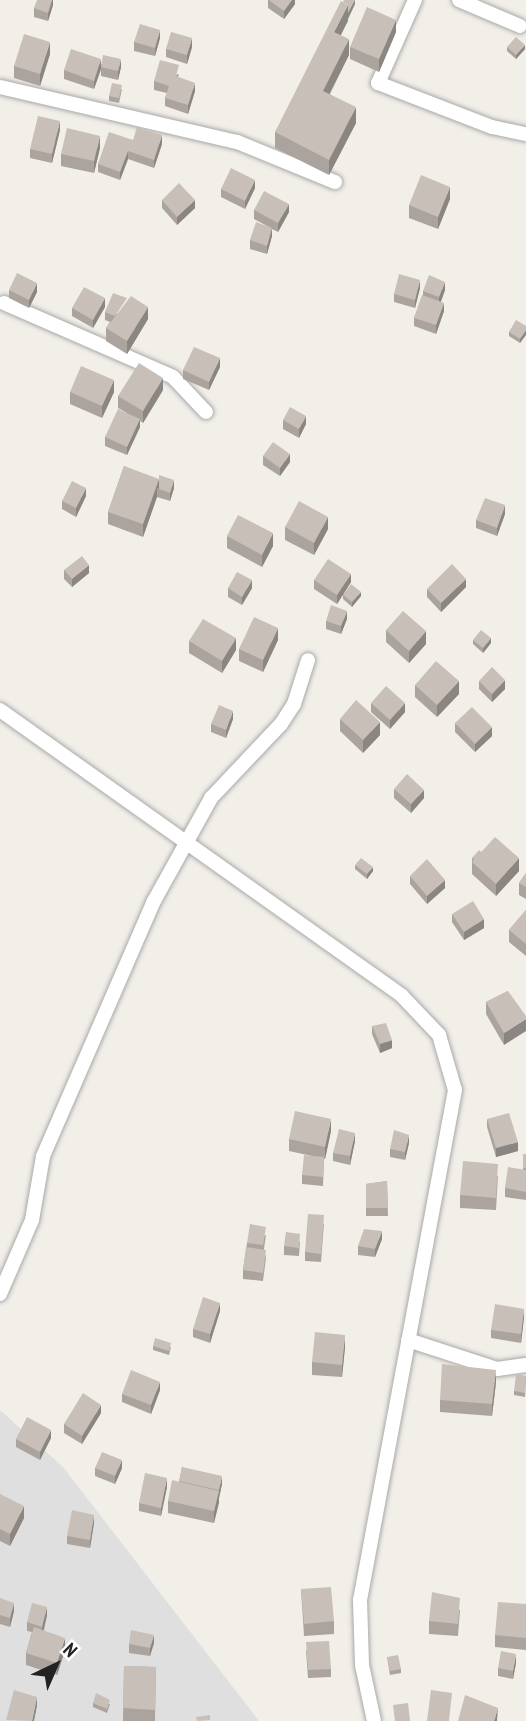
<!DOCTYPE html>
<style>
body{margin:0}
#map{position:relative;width:526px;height:1721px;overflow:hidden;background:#f2efe9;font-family:"PT Sans Narrow",sans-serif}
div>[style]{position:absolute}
.residential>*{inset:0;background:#e0dfdf}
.roads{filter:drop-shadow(0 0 2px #a9a9a9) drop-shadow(0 0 2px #a9a9a9)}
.minor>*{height:14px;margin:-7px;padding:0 7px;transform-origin:7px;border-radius:7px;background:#fff}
.wall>*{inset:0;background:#aba49e}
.shaded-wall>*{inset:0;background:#8b8681}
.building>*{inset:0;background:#c7bfb8}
span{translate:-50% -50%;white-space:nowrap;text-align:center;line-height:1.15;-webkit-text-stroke:5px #fff;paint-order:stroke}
.north{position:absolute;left:21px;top:1630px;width:70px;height:70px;-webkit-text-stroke:5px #fff;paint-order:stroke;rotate:44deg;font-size:19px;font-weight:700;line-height:28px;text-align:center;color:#222}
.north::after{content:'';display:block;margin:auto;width:24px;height:32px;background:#222;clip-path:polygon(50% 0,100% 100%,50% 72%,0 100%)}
</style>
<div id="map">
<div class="residential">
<div style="clip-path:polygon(0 1410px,63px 1467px,259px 1721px,0 1721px)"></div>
</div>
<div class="roads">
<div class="minor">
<div style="left:415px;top:0;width:91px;rotate:114deg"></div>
<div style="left:378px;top:83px;width:122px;rotate:21.1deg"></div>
<div style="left:492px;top:127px;width:35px;rotate:12deg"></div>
<div style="left:459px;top:0;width:66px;rotate:23.1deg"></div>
<div style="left:0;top:87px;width:243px;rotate:13.1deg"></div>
<div style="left:237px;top:142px;width:106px;rotate:22.2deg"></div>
<div style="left:4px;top:303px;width:184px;rotate:23.6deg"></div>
<div style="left:173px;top:377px;width:48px;rotate:46.7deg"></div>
<div style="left:0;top:710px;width:493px;rotate:35.4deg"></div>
<div style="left:402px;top:996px;width:54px;rotate:46.5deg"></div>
<div style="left:439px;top:1035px;width:57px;rotate:73.8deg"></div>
<div style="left:455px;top:1090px;width:519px;rotate:100.55deg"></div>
<div style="left:360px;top:1600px;width:65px;rotate:88.2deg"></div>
<div style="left:362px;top:1665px;width:57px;rotate:77.9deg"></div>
<div style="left:0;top:1294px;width:81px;rotate:-66.6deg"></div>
<div style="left:32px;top:1220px;width:65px;rotate:-80.2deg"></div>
<div style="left:43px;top:1156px;width:278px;rotate:-66.5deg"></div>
<div style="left:154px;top:901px;width:118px;rotate:-61deg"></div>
<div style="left:211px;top:798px;width:102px;rotate:-46.6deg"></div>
<div style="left:281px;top:724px;width:24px;rotate:-57deg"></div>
<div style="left:294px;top:704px;width:46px;rotate:-72.3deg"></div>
<div style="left:408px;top:1340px;width:94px;rotate:18deg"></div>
<div style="left:497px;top:1369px;width:29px;rotate:-8deg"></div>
</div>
</div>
<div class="wall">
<div style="clip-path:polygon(53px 0,53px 5px,48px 21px,34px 17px,34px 8px)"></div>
<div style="clip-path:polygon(268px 0,295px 0,295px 4px,284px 19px,268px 8px)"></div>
<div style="clip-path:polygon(355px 4px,341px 35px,349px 55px,330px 94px,356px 123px,329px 175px,275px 148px,275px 132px)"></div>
<div style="clip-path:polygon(396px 32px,379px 72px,350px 59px,350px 47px)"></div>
<div style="clip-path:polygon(160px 38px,155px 56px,134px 51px,134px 42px)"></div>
<div style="clip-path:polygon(192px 47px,187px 64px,166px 57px,166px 49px)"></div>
<div style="clip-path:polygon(507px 47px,525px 49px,516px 59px,507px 51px)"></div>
<div style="clip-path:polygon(50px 54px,40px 86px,14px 78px,14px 66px)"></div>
<div style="clip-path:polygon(101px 64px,121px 67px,118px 80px,101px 76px,101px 70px,94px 89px,64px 79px,64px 70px)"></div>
<div style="clip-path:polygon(179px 74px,178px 77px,195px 91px,188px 114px,165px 106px,165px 98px,167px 93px,154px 90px,154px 81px)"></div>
<div style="clip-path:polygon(122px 89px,119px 103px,109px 101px,109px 96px)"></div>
<div style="clip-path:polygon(60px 130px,52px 163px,30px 158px,30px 149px)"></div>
<div style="clip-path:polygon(133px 140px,162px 144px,154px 168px,128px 159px,120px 180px,98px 172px,98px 164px)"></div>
<div style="clip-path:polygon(100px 148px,94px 173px,61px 166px,61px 154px)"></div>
<div style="clip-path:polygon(255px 188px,245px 209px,221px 197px,221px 189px)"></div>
<div style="clip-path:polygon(450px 199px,438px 229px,409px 218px,409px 205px)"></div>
<div style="clip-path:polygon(162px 200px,195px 208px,177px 225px,162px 208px)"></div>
<div style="clip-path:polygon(254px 210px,289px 212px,278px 232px,272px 229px,272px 236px,267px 254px,250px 249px,250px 240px,269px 227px,254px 219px)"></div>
<div style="clip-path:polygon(420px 288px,415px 308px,394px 302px,394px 294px)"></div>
<div style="clip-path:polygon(9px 290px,37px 292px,29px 308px,9px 298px)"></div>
<div style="clip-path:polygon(445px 290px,441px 302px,444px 311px,436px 334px,414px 326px,414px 318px,423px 295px,423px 291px)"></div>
<div style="clip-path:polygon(105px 307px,93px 328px,72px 316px,72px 308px)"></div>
<div style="clip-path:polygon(105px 312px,148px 319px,127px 354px,106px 341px,106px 328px,110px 322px,105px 320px)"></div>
<div style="clip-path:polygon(526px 326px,520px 343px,509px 336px,509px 332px)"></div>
<div style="clip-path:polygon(220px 367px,209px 390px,183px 379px,183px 370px)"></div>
<div style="clip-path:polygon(163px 390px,143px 423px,140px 421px,140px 427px,127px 455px,105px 446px,105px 437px,127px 413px,118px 408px,118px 396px)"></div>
<div style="clip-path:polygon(70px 392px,114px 392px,102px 418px,70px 404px)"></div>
<div style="clip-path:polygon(283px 420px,306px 424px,299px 438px,283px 429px)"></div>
<div style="clip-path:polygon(263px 456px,290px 462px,280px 476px,263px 465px)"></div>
<div style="clip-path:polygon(124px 466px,174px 488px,170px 501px,157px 497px,143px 537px,108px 524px,108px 512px)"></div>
<div style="clip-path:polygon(86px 496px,76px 517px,62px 509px,62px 501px)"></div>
<div style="clip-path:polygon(505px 514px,497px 536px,476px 528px,476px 520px)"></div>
<div style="clip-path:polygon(285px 527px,328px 529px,314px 555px,285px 540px)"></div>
<div style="clip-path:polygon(227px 536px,273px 546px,262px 567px,227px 548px)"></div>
<div style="clip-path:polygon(64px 570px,89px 573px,72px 587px,64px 579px)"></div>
<div style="clip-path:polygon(314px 580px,351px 582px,344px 593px,361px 596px,352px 607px,343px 599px,343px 595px,337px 604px,314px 589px)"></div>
<div style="clip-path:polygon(466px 587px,441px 612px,427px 597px,427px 589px)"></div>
<div style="clip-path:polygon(228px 588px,252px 588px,242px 605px,228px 597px)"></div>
<div style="clip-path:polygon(347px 619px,341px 634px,326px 629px,326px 621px)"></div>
<div style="clip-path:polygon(386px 630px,426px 644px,409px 663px,386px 642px)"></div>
<div style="clip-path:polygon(278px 640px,263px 672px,239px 661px,239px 649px)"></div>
<div style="clip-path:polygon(473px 640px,491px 643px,483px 653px,473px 644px)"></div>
<div style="clip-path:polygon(189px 641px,236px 650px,222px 673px,189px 653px)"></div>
<div style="clip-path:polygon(479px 681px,505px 689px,492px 702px,479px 689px)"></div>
<div style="clip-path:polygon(415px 685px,459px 694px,437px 717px,415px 697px)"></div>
<div style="clip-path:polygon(371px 703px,405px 712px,390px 729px,371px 712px)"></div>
<div style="clip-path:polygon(233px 719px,226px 738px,211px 732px,211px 724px)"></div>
<div style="clip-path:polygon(340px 719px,380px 735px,363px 753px,340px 731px)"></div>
<div style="clip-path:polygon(455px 723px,492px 736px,475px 752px,455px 732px)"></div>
<div style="clip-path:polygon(394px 789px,424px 798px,411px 813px,394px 798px)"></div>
<div style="clip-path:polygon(481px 852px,519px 871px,496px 896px,472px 874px,472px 858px)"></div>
<div style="clip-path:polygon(355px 865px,373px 871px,367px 879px,355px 869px)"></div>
<div style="clip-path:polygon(526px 873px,526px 899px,519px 895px,519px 883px)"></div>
<div style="clip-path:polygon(410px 876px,445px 888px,427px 904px,410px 884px)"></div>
<div style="clip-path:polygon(526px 910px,526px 956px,509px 942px,509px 930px)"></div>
<div style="clip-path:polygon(452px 914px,484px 928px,464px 940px,452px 922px)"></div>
<div style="clip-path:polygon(508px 991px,504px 1045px,486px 1014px,486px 1002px)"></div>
<div style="clip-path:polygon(372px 1026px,392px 1048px,380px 1053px,372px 1034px)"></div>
<div style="clip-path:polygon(487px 1119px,518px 1151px,496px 1157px,487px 1127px)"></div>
<div style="clip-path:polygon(331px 1131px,325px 1159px,324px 1159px,323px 1186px,302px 1184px,302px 1175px,312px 1156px,289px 1151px,289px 1139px)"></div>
<div style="clip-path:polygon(355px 1141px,350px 1165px,333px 1161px,333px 1153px)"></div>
<div style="clip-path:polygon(409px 1143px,405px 1160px,390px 1157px,390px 1149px)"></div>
<div style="clip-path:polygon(526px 1154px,526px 1200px,505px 1197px,505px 1188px,523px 1169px)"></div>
<div style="clip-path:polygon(498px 1176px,496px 1210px,460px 1208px,460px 1195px)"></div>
<div style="clip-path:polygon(387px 1181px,388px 1216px,366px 1216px,366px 1184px)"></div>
<div style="clip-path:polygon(324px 1223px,321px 1262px,305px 1261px,305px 1252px)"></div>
<div style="clip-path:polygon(266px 1235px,264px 1249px,266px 1258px,263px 1281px,243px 1279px,243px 1270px,247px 1243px)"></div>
<div style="clip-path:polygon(382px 1239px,375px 1257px,358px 1255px,358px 1246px)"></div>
<div style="clip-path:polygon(300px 1242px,299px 1256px,284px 1255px,284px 1246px)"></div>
<div style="clip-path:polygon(220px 1311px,210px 1343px,193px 1337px,193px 1329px)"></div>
<div style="clip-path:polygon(524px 1317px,521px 1343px,491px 1338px,491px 1330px)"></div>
<div style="clip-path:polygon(153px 1346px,171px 1347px,169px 1355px,153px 1350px)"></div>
<div style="clip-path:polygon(345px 1347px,342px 1377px,312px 1375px,312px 1362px)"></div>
<div style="clip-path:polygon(526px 1376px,525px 1397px,514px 1395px,514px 1391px)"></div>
<div style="clip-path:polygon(496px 1382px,492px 1416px,440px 1412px,440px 1400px)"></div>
<div style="clip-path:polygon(160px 1390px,151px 1414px,122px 1402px,122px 1394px)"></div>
<div style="clip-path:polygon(101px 1413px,82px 1444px,64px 1433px,64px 1424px)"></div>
<div style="clip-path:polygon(51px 1438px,40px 1460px,16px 1447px,16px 1439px)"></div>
<div style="clip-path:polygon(182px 1467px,222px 1484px,219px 1498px,214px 1523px,168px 1513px,168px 1501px,179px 1482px)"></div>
<div style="clip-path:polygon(95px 1468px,122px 1468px,115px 1484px,95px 1476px)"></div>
<div style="clip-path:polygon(167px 1487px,161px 1516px,139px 1511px,139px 1503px)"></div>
<div style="clip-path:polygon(0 1494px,24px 1518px,10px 1546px,0 1541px)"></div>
<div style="clip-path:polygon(94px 1523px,90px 1548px,67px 1544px,67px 1536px)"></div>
<div style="clip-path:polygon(301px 1589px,334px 1621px,334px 1634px,304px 1636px)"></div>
<div style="clip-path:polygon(0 1598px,14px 1611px,10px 1627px,0 1624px)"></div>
<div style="clip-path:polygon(526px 1604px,526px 1650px,495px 1647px,495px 1635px)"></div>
<div style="clip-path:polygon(460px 1610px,458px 1636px,429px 1634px,429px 1621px)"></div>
<div style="clip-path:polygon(47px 1615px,44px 1631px,65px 1650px,57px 1675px,26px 1665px,26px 1653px,32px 1632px,27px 1631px,27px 1622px)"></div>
<div style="clip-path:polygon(154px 1643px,150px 1656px,129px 1653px,129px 1644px)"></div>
<div style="clip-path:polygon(306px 1650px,331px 1669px,331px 1677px,308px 1678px)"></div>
<div style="clip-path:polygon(387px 1657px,401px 1669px,401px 1673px,390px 1675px)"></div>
<div style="clip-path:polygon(516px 1663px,513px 1679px,498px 1676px,498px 1668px)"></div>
<div style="clip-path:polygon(124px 1666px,156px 1667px,155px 1721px,123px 1721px)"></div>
<div style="clip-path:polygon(93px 1703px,110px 1704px,107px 1713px,93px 1707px)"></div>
</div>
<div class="shaded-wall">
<div style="clip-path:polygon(52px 0,53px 0,53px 5px,48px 21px,48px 13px)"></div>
<div style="clip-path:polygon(292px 0,295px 0,295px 4px,284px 19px,284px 11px)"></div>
<div style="clip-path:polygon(355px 0,355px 4px,348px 18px,348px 21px,334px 48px,334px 32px,348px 5px)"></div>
<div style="clip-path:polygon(396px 20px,396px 32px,379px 72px,379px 59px)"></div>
<div style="clip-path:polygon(160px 30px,160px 38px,155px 56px,155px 48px)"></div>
<div style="clip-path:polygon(192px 38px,192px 47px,187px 64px,187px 55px)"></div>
<div style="clip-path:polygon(349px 39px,349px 55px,323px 106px,323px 91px)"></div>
<div style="clip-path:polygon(50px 42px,50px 54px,40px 86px,40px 74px)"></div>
<div style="clip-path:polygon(525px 45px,525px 49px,516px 59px,516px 55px)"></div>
<div style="clip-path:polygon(101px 59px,101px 68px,94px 89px,94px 81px)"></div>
<div style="clip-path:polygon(121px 59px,121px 67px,118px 80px,118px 71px)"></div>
<div style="clip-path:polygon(195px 83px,195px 91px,188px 114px,188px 105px)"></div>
<div style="clip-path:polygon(356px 107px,356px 123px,329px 175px,329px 160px)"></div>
<div style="clip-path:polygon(60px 121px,60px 130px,52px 163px,52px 154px)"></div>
<div style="clip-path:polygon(162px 135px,162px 144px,154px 168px,154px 160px)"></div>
<div style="clip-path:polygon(100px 136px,100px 148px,94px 173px,94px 161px)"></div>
<div style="clip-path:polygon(128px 151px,128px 159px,120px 180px,120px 172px)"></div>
<div style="clip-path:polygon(255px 180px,255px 188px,245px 209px,245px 201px)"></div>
<div style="clip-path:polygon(450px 187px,450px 199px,438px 229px,438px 217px)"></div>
<div style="clip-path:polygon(195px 200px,195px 208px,177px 225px,177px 217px)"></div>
<div style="clip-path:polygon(289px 204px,289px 212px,278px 232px,278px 223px)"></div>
<div style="clip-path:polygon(272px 228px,272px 236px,267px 254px,267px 246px)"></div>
<div style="clip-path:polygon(420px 280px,420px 288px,415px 308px,415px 300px)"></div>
<div style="clip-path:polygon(445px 282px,445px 290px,439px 306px,439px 297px)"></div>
<div style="clip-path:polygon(37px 283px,37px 292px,29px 308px,29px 300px)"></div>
<div style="clip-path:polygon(105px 298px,105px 307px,93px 328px,93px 320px)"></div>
<div style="clip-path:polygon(444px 303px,444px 311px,436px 334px,436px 325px)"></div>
<div style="clip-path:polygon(148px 307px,148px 319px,127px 354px,127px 341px)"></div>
<div style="clip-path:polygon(526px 330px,526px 335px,520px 343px,520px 339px)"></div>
<div style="clip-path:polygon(220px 358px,220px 367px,209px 390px,209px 382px)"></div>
<div style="clip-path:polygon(163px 378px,163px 390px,143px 423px,143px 411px)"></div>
<div style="clip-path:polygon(114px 380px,114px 392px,102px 418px,102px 406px)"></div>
<div style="clip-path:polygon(306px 416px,306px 424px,299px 438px,299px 429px)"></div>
<div style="clip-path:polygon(140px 419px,140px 427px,127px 455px,127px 447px)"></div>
<div style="clip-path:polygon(290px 454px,290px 462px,280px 476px,280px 468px)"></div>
<div style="clip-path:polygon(159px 479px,159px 489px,157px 488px,157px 497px,143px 537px,143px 524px)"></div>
<div style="clip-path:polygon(174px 480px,174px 488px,170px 501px,170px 493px)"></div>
<div style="clip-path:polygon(86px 488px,86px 496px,76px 517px,76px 508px)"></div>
<div style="clip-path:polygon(505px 505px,505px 514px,497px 536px,497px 528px)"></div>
<div style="clip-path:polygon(328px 517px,328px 529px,314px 555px,314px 543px)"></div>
<div style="clip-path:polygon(273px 533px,273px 546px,262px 567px,262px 555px)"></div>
<div style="clip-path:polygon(89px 565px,89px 573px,72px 587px,72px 579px)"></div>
<div style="clip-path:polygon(351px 574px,351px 582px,337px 604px,337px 595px)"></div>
<div style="clip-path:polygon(466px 579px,466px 587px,441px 612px,441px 603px)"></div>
<div style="clip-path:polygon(252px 580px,252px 588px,242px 605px,242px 597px)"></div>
<div style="clip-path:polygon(361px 592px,361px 596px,352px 607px,352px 602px)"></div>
<div style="clip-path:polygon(347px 611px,347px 619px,341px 634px,341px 626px)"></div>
<div style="clip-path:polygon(278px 628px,278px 640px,263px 672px,263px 660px)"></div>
<div style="clip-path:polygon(426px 631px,426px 644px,409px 663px,409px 651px)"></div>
<div style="clip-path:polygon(236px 638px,236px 650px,222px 673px,222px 661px)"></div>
<div style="clip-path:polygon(491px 638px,491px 643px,483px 653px,483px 648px)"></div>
<div style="clip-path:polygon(505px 680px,505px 689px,492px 702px,492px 694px)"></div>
<div style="clip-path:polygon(459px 681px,459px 694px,437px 717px,437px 705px)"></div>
<div style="clip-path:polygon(405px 703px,405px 712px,390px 729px,390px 720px)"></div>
<div style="clip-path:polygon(233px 711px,233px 719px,226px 738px,226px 730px)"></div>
<div style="clip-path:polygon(380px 722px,380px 735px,363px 753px,363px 740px)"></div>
<div style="clip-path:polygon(492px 727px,492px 736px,475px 752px,475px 744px)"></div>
<div style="clip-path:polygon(424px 790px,424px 798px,411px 813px,411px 804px)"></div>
<div style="clip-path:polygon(519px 858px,519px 871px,496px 896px,496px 884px)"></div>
<div style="clip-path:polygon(373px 867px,373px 871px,367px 879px,367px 874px)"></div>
<div style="clip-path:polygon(445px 880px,445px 888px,427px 904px,427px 896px)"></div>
<div style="clip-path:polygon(484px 919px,484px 928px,464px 940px,464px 932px)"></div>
<div style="clip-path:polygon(526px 1019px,526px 1031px,504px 1045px,504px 1033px)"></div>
<div style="clip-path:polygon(392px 1040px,392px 1048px,380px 1053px,380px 1044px)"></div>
<div style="clip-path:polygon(331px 1119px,331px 1131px,325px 1159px,325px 1147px)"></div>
<div style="clip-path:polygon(355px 1133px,355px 1141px,350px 1165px,350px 1156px)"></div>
<div style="clip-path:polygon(409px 1135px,409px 1143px,405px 1160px,405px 1152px)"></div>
<div style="clip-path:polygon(518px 1142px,518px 1151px,496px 1157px,496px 1148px)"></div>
<div style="clip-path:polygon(382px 1231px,382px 1239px,375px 1257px,375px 1249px)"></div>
<div style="clip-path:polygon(220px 1303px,220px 1311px,210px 1343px,210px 1334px)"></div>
<div style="clip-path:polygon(524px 1309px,524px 1317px,521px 1343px,521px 1334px)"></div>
<div style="clip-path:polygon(345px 1335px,345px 1347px,342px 1377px,342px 1365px)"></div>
<div style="clip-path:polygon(496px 1370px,496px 1382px,492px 1416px,492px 1404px)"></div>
<div style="clip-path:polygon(160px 1382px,160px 1390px,151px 1414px,151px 1405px)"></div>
<div style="clip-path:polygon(101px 1405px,101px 1413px,82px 1444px,82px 1436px)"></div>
<div style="clip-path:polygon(51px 1430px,51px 1438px,40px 1460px,40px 1452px)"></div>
<div style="clip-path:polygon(122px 1460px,122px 1468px,115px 1484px,115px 1476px)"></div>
<div style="clip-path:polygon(222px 1476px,222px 1484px,219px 1498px,219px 1490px)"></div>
<div style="clip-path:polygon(167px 1478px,167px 1487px,161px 1516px,161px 1508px)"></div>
<div style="clip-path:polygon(219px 1491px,219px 1503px,214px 1523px,214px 1511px)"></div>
<div style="clip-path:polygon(24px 1506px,24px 1518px,10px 1546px,10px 1534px)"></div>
<div style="clip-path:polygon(94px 1515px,94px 1523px,90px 1548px,90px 1540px)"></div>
<div style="clip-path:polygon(14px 1603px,14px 1611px,10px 1627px,10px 1618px)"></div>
<div style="clip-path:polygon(47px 1607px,47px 1615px,42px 1635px,42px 1627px)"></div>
<div style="clip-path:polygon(154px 1635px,154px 1643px,150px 1656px,150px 1648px)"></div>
<div style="clip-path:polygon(65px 1638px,65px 1650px,57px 1675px,57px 1663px)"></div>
<div style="clip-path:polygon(516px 1654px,516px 1663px,513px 1679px,513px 1671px)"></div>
<div style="clip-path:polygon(37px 1697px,37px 1706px,34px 1721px,32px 1721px)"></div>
<div style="clip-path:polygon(498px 1708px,497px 1721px,494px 1721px)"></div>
</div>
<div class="building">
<div style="clip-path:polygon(37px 0,52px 0,48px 13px,34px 8px)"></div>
<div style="clip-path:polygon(269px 0,292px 0,284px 11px)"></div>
<div style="clip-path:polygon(344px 0,355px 0,348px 13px,348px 5px,343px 2px)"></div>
<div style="clip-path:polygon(341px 1px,348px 5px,334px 32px,349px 39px,323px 91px,356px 107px,329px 160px,275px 132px)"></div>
<div style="clip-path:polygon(367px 7px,396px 20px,379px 59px,350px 47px)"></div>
<div style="clip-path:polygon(140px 24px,160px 30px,155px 48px,134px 42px)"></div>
<div style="clip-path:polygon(171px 32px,192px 38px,187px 55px,166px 49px)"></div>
<div style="clip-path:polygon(24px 34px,50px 42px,40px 74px,14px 66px)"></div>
<div style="clip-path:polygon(516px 37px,525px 45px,516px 55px,507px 47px)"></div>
<div style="clip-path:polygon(71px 49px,101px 59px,94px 81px,64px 70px)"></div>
<div style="clip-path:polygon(103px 55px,121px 59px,118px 71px,101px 67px)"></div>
<div style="clip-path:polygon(160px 60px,179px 65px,176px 76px,195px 83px,188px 105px,165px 98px,169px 86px,154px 81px)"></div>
<div style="clip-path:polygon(112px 83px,122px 85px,119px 98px,109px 96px)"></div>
<div style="clip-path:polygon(38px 116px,60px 121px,52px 154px,30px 149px)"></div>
<div style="clip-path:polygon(137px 127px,162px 135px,154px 160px,128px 151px,120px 172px,98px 164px,109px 132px,133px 140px)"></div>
<div style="clip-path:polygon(67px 128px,100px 136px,94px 161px,61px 154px)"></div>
<div style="clip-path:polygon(231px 168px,255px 180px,245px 201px,221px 189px)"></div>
<div style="clip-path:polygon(421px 175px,450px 187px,438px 217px,409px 205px)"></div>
<div style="clip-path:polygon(179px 183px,195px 200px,177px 217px,162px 200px)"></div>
<div style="clip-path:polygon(264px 191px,289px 204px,278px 223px,254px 210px)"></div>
<div style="clip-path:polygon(256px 222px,272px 228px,267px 246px,250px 240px)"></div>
<div style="clip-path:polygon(17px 273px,37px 283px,29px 300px,9px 290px)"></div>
<div style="clip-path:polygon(399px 274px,420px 280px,415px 300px,394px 294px)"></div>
<div style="clip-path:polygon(429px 275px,445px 282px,439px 297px,423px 291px)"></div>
<div style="clip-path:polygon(84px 287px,105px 298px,93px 320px,72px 308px)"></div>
<div style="clip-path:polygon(113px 293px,127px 298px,115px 316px,105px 312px)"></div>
<div style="clip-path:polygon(422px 295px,444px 303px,436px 325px,414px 318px)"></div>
<div style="clip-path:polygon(131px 296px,148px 307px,127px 341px,106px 328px)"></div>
<div style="clip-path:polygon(516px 320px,526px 326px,526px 330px,520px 339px,509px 332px)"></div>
<div style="clip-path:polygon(194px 347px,220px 358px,209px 382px,183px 370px)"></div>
<div style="clip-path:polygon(139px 363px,163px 378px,143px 411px,118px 396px)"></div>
<div style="clip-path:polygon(81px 366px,114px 380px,102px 406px,70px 392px)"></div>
<div style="clip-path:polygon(290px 407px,306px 416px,299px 429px,283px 420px)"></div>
<div style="clip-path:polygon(118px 409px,140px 419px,127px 447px,105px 437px)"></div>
<div style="clip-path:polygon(273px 442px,290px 454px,280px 468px,263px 456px)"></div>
<div style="clip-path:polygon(124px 466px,159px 479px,143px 524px,108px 512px)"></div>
<div style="clip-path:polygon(159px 475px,174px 480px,170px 493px,159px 489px)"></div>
<div style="clip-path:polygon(72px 481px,86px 488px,76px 508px,62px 501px)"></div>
<div style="clip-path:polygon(485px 498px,505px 505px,497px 528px,476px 520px)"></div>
<div style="clip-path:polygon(299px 501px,328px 517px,314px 543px,285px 527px)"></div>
<div style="clip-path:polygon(238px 515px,273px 533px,262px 555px,227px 536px)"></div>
<div style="clip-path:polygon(82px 556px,89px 565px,72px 579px,64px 570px)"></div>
<div style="clip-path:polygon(328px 559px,351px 574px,337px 595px,314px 580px)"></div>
<div style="clip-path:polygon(452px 564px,466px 579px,441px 603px,427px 589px)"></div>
<div style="clip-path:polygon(237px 572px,252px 580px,242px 597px,228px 588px)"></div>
<div style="clip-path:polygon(351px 584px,361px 592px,352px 602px,343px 595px)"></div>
<div style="clip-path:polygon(331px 605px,347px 611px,341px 626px,326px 621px)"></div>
<div style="clip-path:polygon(403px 611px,426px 631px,409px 651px,386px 630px)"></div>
<div style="clip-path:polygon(254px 617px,278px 628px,263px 660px,239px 649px)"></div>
<div style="clip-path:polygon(203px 619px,236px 638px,222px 661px,189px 641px)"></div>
<div style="clip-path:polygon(481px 630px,491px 638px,483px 648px,473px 640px)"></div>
<div style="clip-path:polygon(436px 661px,459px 681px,437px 705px,415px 685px)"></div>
<div style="clip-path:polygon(492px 667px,505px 680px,492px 694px,479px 681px)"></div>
<div style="clip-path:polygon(386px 686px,405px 703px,390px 720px,371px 703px)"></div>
<div style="clip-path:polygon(356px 700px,380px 722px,363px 740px,340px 719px)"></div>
<div style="clip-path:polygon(219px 705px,233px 711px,226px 730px,211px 724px)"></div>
<div style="clip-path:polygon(472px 707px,492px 727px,475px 744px,455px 723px)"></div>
<div style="clip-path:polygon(407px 774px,424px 790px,411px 804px,394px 789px)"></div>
<div style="clip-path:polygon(495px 837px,519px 858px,496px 884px,472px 862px)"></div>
<div style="clip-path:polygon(479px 850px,481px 852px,474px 860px,472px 858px)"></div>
<div style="clip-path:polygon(361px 858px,373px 867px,367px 874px,355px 865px)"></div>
<div style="clip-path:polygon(427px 859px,445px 880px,427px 896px,410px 876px)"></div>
<div style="clip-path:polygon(526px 873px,526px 887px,519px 883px)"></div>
<div style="clip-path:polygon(473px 901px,484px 919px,464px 932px,452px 914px)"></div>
<div style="clip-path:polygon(526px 910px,526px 944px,509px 930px)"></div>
<div style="clip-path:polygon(508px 991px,526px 1016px,526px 1019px,504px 1033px,486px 1002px)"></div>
<div style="clip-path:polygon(386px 1023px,392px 1040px,380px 1044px,372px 1026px)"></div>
<div style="clip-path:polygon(295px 1111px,331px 1119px,325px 1147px,289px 1139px)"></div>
<div style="clip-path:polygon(509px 1113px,518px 1142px,496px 1148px,487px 1119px)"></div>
<div style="clip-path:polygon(339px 1129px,355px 1133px,350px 1156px,333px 1153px)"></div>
<div style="clip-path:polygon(394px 1130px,409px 1135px,405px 1152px,390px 1149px)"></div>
<div style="clip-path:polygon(523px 1154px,526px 1154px,526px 1168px,523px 1168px)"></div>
<div style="clip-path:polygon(304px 1155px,324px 1157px,323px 1177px,302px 1175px)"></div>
<div style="clip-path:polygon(463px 1161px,498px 1164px,496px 1198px,460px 1195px)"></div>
<div style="clip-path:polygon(508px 1167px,526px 1170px,526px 1192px,505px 1188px)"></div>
<div style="clip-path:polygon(387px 1181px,388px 1208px,366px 1208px,366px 1184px)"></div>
<div style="clip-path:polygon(308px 1214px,324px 1215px,321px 1254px,305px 1252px)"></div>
<div style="clip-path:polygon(250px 1224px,266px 1227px,263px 1245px,247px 1243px)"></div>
<div style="clip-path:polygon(364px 1229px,382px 1231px,375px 1249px,358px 1246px)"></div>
<div style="clip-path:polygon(286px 1232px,300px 1234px,299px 1248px,284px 1246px)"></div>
<div style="clip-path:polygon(246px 1247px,266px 1250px,263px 1273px,243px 1270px)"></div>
<div style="clip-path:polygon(203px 1297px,220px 1303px,210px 1334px,193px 1329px)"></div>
<div style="clip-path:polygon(495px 1304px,524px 1309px,521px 1334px,491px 1330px)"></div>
<div style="clip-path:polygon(315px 1332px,345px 1335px,342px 1365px,312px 1362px)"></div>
<div style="clip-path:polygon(155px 1338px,171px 1343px,169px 1351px,153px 1346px)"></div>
<div style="clip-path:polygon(442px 1364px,496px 1370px,492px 1404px,440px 1400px)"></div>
<div style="clip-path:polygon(131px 1370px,160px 1382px,151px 1405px,122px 1394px)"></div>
<div style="clip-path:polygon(516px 1374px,526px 1376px,525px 1393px,514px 1391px)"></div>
<div style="clip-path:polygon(83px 1393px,101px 1405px,82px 1436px,64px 1424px)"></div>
<div style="clip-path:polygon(27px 1417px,51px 1430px,40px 1452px,16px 1439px)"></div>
<div style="clip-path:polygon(102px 1452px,122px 1460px,115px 1476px,95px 1468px)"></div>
<div style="clip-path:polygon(182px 1467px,222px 1476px,219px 1490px,179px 1481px)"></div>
<div style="clip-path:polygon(145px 1473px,167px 1478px,161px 1508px,139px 1503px)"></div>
<div style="clip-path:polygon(172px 1480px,219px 1491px,214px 1511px,168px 1501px)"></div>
<div style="clip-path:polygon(0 1494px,24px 1506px,10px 1534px,0 1529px)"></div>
<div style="clip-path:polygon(72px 1510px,94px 1515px,90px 1540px,67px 1536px)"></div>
<div style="clip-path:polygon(331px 1587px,334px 1621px,304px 1624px,301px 1589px)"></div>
<div style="clip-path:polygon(432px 1592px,460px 1598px,458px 1624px,429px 1621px)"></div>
<div style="clip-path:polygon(0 1598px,14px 1603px,10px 1618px,0 1615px)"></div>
<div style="clip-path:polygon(498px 1602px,526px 1604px,526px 1638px,495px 1635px)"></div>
<div style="clip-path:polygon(32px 1603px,47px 1607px,42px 1627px,27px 1622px)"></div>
<div style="clip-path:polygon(34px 1627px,65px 1638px,57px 1663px,26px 1653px)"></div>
<div style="clip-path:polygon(131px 1630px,154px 1635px,150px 1648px,129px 1644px)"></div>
<div style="clip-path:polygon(329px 1641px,331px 1669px,308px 1670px,306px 1642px)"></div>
<div style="clip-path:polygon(501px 1651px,516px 1654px,513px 1671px,498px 1668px)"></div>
<div style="clip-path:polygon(398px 1655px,401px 1669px,390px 1671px,387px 1657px)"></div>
<div style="clip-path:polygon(124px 1666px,156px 1667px,155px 1710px,123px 1708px)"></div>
<div style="clip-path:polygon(14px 1690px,37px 1697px,32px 1721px,6px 1720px)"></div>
<div style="clip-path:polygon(431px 1690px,452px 1693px,449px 1721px,427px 1721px)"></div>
<div style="clip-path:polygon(96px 1693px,110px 1700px,107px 1709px,93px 1703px)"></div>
<div style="clip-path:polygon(465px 1695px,498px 1708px,494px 1721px,458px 1721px)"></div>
<div style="clip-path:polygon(408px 1703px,410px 1721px,395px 1721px,393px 1705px)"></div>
<div style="clip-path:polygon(210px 1715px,210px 1720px,197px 1721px,196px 1717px)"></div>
</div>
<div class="north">N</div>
</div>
